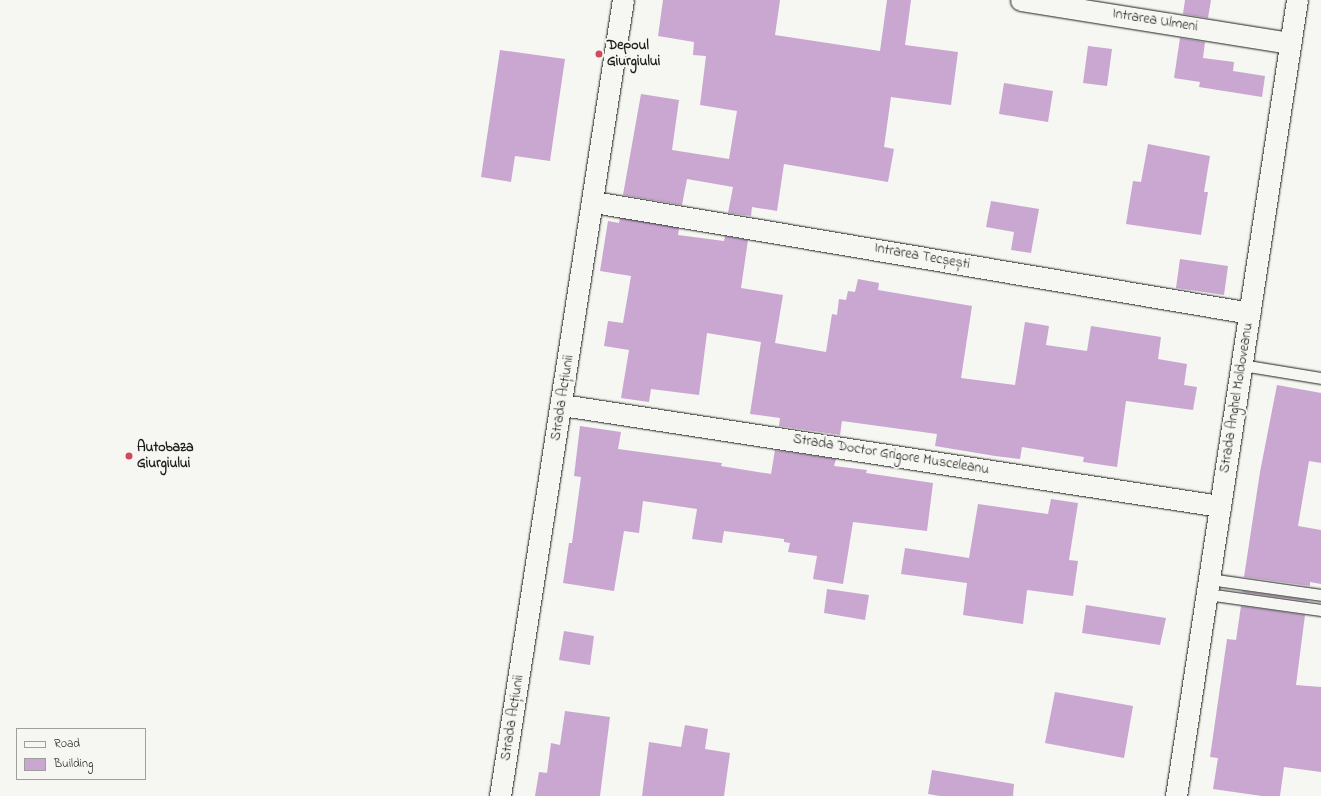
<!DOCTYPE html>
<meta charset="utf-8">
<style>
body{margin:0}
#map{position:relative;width:1321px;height:796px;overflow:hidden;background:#f6f6f2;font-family:"Indie Flower",sans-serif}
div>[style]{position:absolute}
.building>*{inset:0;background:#c9a7d1}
.roads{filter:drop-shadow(0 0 1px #1c1c1c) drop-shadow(0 0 1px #1c1c1c)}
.lane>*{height:11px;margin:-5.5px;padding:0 5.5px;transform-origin:5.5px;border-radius:5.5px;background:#f6f6f2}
.street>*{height:21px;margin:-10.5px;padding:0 10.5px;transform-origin:10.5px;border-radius:10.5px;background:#f6f6f2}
.dots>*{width:11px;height:11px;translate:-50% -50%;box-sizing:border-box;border:2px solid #f6f6f2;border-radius:50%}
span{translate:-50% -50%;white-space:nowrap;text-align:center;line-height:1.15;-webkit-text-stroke:4px #f6f6f2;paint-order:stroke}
.street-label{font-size:14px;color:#1c1c1c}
.poi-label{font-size:14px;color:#1c1c1c;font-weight:700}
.left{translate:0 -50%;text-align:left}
.legend{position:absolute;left:16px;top:728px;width:130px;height:52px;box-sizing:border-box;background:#f6f6f2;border:1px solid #9f9f9c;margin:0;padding:5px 7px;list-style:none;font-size:12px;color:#1c1c1c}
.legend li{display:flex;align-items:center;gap:8px;height:20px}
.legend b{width:20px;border:1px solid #9f9f9c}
</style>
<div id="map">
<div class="building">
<div style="clip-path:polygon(663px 0,780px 0,775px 35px,880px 51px,887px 0,911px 0,905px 45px,958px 52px,951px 105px,891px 97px,884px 147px,894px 149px,888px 182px,784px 164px,777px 211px,752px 207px,751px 216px,728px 213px,733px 187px,687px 179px,682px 205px,623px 195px,641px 94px,679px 100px,672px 150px,729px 159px,737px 111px,700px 105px,706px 56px,693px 55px,694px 42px,658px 36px)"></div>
<div style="clip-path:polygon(1185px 0,1211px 0,1208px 18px,1183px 14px)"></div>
<div style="clip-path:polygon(1180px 38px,1205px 42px,1203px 58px,1234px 62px,1233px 71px,1265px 76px,1262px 97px,1199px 87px,1200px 82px,1174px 78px)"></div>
<div style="clip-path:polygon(1088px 46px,1112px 49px,1107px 86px,1083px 83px)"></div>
<div style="clip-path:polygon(500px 50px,565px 59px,550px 161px,515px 156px,511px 182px,481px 177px)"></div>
<div style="clip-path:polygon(1004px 83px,1053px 91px,1048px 122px,999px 114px)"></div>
<div style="clip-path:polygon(1148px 144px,1210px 156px,1204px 192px,1208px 192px,1201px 235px,1126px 224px,1133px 181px,1141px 182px)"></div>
<div style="clip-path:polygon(991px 201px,1039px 209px,1031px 253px,1011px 250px,1014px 232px,986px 227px)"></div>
<div style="clip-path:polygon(620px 218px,679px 228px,678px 235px,724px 241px,725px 236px,748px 240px,741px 288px,783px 295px,775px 343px,826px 352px,832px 314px,837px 315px,839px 299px,846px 300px,848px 291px,855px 292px,858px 279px,879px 283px,878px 290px,972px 306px,961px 378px,1015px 385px,1025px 322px,1049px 326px,1046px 345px,1087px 351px,1091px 326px,1161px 337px,1158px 359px,1187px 364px,1184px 385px,1197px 387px,1193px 410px,1126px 401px,1117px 467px,1083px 462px,1084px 457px,1022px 447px,1020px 459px,995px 456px,935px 446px,937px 434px,842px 421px,840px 435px,779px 426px,780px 418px,750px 414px,761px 342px,707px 333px,699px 395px,651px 389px,649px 402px,621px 398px,629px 350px,604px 346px,608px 321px,623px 323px,631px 276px,600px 271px,608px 221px,619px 223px)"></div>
<div style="clip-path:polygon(1180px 259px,1228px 266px,1224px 295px,1176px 288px)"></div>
<div style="clip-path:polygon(1277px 385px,1321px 393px,1321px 463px,1309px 461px,1298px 526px,1321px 530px,1321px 584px,1310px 582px,1310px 586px,1244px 577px,1260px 472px)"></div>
<div style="clip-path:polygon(580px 426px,621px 432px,618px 449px,722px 463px,721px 466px,771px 474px,775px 450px,836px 459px,834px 466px,867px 470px,866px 473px,933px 483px,927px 531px,853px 522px,843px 584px,813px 579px,817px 556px,788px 552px,790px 543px,784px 542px,784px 539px,724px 531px,722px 543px,692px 539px,697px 509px,643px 501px,639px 533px,624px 531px,614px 591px,563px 583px,569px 543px,572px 543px,581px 477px,574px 476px)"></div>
<div style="clip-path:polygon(1051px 499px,1078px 503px,1069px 560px,1078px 561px,1073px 596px,1027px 590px,1023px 624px,963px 615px,967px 583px,901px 574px,905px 548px,969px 558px,978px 504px,1048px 514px)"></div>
<div style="clip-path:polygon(827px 589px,869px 595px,865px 620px,824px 613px)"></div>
<div style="clip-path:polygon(1243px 591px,1308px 600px,1307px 601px,1242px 592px)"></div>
<div style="clip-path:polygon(1086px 605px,1166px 618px,1160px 645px,1082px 633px)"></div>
<div style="clip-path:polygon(1241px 606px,1305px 615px,1296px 685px,1321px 687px,1321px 772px,1284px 767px,1280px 796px,1262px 796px,1213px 789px,1218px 758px,1210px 757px,1227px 639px,1236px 640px)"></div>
<div style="clip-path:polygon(564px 631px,594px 636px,590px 665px,559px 660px)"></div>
<div style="clip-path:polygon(1055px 692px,1133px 706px,1124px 758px,1045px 743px)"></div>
<div style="clip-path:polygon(565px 711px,610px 717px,600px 796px,535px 796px,539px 772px,547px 773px,551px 743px,560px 745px)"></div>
<div style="clip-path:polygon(685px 725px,708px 729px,705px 749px,730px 753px,724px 796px,642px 796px,649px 742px,681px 747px)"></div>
<div style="clip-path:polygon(932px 770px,1014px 784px,1013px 796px,940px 796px,928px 794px)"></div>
</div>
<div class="roads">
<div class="lane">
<div style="left:1242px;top:365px;width:80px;rotate:9.3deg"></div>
<div style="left:1209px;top:579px;width:113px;rotate:8.1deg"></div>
<div style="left:1207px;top:594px;width:115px;rotate:8deg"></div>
</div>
<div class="street">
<div style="left:1021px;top:0;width:272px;rotate:9.1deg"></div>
<div style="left:594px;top:202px;width:665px;rotate:9.6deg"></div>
<div style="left:562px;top:405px;width:666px;rotate:8.73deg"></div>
<div style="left:500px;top:796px;width:805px;rotate:-81.22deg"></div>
<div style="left:1176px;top:796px;width:805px;rotate:-81.36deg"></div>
</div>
</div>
<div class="dots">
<div style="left:599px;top:54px;background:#d1495b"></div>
<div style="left:129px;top:456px;background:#d1495b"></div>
</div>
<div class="street-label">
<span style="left:1155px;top:21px;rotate:9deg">Intrarea Ulmeni</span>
<span style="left:922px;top:257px;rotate:10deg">Intrarea Tecșești</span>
<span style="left:563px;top:398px;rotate:-81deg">Strada Acțiunii</span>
<span style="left:1237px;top:398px;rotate:-81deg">Strada Anghel Moldoveanu</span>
<span style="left:891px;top:455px;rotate:9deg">Strada Doctor Grigore Musceleanu</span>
<span style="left:513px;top:718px;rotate:-81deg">Strada Acțiunii</span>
</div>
<div class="poi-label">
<span class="left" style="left:607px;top:54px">Depoul<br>Giurgiului</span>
<span class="left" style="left:137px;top:456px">Autobaza<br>Giurgiului</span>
</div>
<ul class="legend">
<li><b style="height:5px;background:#f6f6f2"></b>Road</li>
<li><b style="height:11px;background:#c9a7d1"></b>Building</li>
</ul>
</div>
